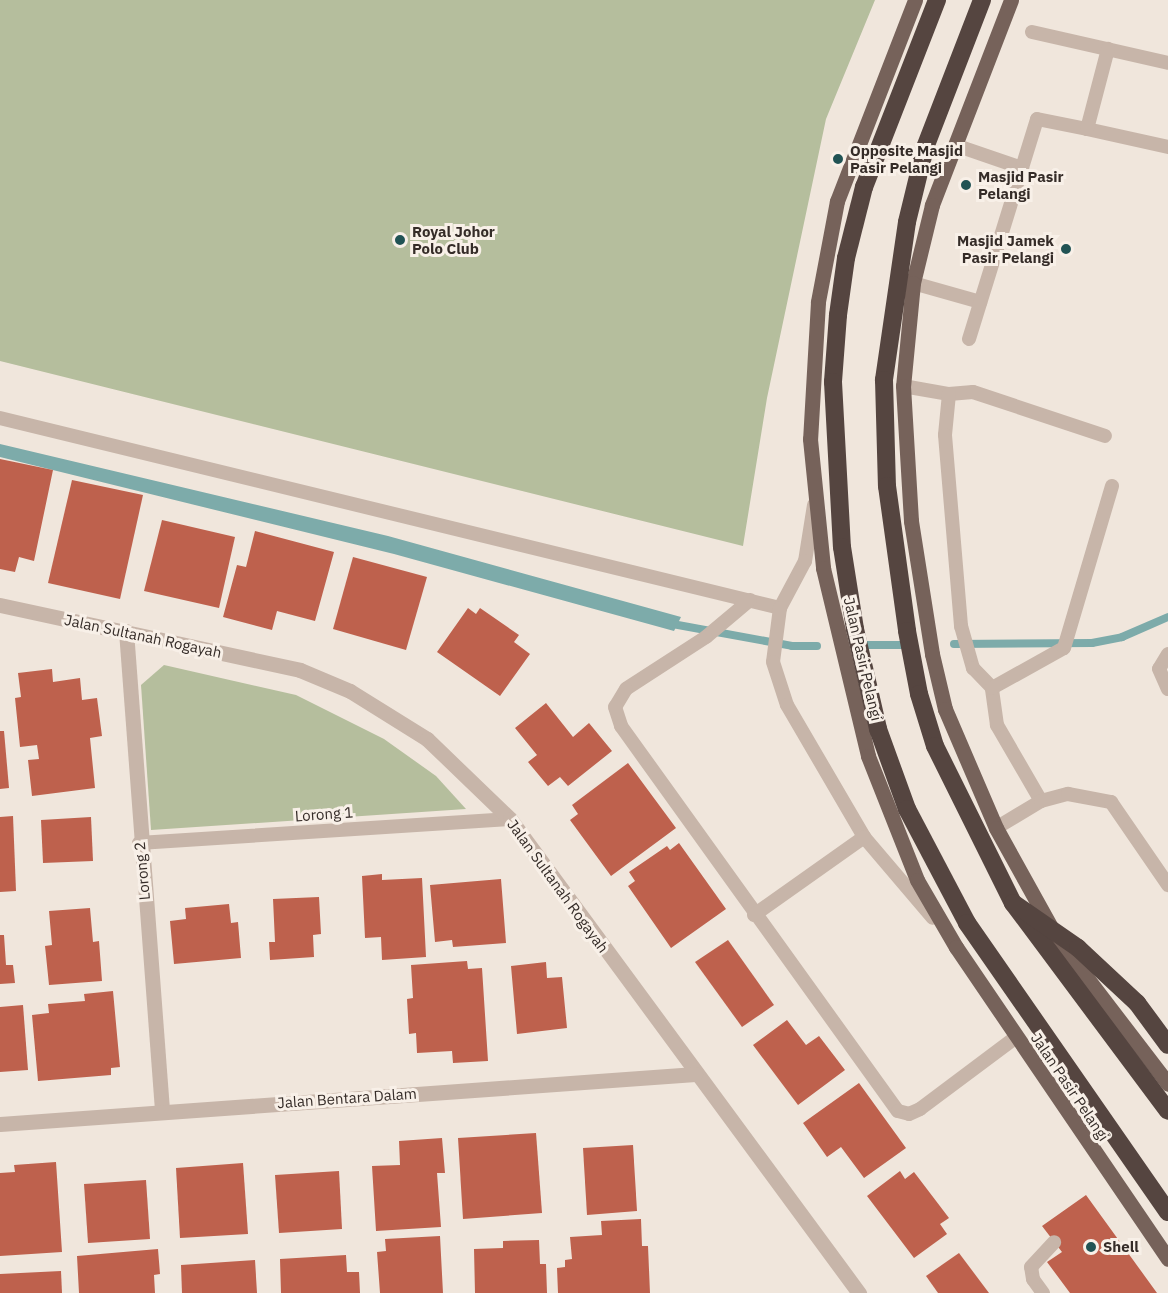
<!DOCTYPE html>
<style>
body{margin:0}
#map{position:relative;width:1168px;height:1293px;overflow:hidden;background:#f0e6dc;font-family:"IBM Plex Sans",sans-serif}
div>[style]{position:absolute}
.green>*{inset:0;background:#b5be9d}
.water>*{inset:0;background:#7dabaa}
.stream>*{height:8px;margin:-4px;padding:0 4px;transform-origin:4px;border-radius:4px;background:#7dabaa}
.building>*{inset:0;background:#be614d}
.service>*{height:14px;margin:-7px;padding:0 7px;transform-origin:7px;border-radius:7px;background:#c7b5a9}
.minor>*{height:15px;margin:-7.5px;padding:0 7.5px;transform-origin:7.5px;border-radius:7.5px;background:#c7b5a9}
.primary>*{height:15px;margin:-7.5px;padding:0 7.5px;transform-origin:7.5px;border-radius:7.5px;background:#76625a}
.motorway>*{height:18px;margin:-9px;padding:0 9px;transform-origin:9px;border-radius:9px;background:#554540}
.motorway-bridge>*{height:18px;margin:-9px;padding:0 9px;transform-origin:9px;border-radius:9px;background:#554540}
.dots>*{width:16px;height:16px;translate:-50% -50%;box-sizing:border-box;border:3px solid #f8f0e8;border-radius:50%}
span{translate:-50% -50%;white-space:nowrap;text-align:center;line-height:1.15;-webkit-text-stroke:6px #f8f0e8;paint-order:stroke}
.poi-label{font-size:15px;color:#352c28;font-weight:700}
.left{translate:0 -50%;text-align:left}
.right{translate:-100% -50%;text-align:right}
.street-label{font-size:15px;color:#352c28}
</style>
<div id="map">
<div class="green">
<div style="clip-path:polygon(0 0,875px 0,826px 119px,767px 398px,743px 546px,0 361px)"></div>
<div style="clip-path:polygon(164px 665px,296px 695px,384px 739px,436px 776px,466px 809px,151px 830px,141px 685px)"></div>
</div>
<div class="water">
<div style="clip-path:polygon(0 444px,388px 536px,681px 617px,674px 631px,394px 554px,0 457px)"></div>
</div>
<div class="stream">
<div style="left:667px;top:623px;width:127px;rotate:10.4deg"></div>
<div style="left:792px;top:646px;width:25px"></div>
<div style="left:954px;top:644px;width:138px;rotate:-0.4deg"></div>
<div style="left:1092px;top:643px;width:31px;rotate:-11deg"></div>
<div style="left:1122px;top:637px;width:50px;rotate:-23.5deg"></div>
<div style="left:865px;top:645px;width:42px"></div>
</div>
<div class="building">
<div style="clip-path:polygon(0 459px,53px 470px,34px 561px,19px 557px,15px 572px,0 569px)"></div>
<div style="clip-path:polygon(72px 480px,143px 495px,120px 599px,48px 583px)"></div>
<div style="clip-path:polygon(162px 520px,235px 537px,219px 608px,144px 591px)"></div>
<div style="clip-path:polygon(255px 531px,334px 552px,315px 621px,277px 611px,272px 630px,223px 617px,237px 565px,246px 567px)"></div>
<div style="clip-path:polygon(353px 557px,427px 577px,406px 650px,333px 629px)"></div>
<div style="clip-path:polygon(468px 608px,476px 614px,480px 608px,519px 635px,514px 642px,530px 654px,500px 696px,437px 652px)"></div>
<div style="clip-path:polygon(52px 669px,53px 682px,80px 678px,82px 700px,97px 698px,102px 736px,90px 738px,95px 788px,32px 796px,28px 760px,39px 759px,37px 745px,20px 747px,15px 698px,21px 697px,18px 673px)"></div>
<div style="clip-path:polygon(546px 703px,573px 737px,589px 723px,612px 751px,568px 786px,560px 777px,548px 786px,528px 762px,537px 755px,515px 728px)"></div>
<div style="clip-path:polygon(0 731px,4px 731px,9px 788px,0 789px)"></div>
<div style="clip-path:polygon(628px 763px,676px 828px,611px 876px,570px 820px,578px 814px,572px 805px)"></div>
<div style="clip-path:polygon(13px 816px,16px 891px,0 892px,0 817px)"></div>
<div style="clip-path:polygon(91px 817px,93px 861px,43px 863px,41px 820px)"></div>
<div style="clip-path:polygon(679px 843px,726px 909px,671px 948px,628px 886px,635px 881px,629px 872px,667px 846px,670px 850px)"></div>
<div style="clip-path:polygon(382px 874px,382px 880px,422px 878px,426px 957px,382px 960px,381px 937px,365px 938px,362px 876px)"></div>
<div style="clip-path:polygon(501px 879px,506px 943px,453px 947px,452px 940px,435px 942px,430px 885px)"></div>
<div style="clip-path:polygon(319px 897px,321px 934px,313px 935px,314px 957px,270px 960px,269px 942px,275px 942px,273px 899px)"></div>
<div style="clip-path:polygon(229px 904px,231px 923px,238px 922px,241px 958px,174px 964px,170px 921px,186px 919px,185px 908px)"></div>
<div style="clip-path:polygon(90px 908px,93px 942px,99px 941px,102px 981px,49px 985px,45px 946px,52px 945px,49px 911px)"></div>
<div style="clip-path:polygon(0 935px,4px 935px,6px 965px,13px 965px,15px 983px,0 984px)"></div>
<div style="clip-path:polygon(728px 940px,774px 1005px,742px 1027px,695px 962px)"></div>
<div style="clip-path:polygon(467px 961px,468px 969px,482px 968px,488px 1061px,453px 1063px,452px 1051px,417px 1053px,416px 1033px,409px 1034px,407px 999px,413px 998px,411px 965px)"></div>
<div style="clip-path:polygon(546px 962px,547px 978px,562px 977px,567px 1028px,517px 1034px,511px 966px)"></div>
<div style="clip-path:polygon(113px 991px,120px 1067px,111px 1068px,111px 1075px,38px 1081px,32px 1015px,49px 1013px,48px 1004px,85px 1001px,84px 994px)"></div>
<div style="clip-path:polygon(23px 1005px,28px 1070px,0 1072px,0 1007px)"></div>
<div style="clip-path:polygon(787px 1020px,806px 1045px,819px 1036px,845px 1070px,798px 1105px,753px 1045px)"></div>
<div style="clip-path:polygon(859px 1083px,906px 1148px,864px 1178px,841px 1147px,827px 1157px,803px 1123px)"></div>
<div style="clip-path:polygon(536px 1133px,542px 1213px,463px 1219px,458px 1138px)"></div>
<div style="clip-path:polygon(442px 1138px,445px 1173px,437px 1173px,441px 1227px,376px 1231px,372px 1166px,400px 1165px,399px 1141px)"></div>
<div style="clip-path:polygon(633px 1145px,637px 1211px,587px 1215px,583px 1148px)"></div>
<div style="clip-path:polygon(56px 1162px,62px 1252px,0 1256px,0 1173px,15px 1172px,14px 1165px)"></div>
<div style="clip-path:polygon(243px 1163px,248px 1234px,180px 1238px,176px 1168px)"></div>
<div style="clip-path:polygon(339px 1171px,342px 1229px,279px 1233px,275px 1175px)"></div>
<div style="clip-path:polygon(900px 1171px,905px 1179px,914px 1172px,949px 1218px,940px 1224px,947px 1234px,914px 1258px,867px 1196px)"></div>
<div style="clip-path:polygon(146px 1180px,150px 1239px,88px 1243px,84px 1184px)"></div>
<div style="clip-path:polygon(1086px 1195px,1157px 1293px,1070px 1293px,1047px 1262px,1062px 1252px,1042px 1226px)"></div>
<div style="clip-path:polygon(641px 1219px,642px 1246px,648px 1246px,650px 1293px,558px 1293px,557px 1268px,565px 1267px,565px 1260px,572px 1259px,570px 1237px,602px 1235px,601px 1221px)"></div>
<div style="clip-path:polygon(440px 1236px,443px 1293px,380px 1293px,377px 1252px,386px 1251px,385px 1239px)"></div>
<div style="clip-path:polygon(539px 1240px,540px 1264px,546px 1264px,547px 1293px,475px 1293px,474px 1249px,503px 1248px,503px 1241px)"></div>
<div style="clip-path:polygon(158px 1249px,160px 1274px,154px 1275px,155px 1293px,79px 1293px,77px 1256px)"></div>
<div style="clip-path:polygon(959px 1253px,989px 1293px,938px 1293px,926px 1276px)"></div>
<div style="clip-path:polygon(346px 1255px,347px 1272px,359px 1272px,360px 1293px,281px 1293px,280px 1259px)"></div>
<div style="clip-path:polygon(255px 1260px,257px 1293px,182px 1293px,181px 1265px)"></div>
<div style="clip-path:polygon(61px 1271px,62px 1293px,0 1293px,0 1274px)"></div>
</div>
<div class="service">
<div style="left:1032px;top:32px;width:139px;rotate:12.8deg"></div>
<div style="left:1087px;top:129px;width:83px;rotate:12.5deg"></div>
<div style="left:955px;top:145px;width:71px;rotate:18.9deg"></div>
<div style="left:913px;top:283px;width:70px;rotate:15.8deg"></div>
<div style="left:969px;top:339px;width:230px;rotate:-72.8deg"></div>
<div style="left:1037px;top:119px;width:51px;rotate:11.3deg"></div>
<div style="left:1087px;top:129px;width:83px;rotate:-75.3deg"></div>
<div style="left:903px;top:386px;width:47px;rotate:9.9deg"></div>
<div style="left:949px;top:394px;width:24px;rotate:-5deg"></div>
<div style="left:973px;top:392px;width:139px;rotate:18.4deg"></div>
<div style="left:949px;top:394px;width:41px;rotate:95.6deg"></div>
<div style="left:945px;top:435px;width:192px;rotate:85.2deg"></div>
<div style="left:961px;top:626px;width:44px;rotate:74.1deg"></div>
<div style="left:973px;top:668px;width:28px;rotate:46deg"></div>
<div style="left:0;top:418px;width:803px;rotate:13.69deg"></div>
<div style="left:814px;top:505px;width:57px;rotate:99.1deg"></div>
<div style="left:805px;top:561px;width:53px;rotate:118deg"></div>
<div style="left:780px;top:608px;width:54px;rotate:97.4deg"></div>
<div style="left:773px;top:662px;width:45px;rotate:72deg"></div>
<div style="left:787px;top:705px;width:153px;rotate:59.7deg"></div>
<div style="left:864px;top:837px;width:106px;rotate:49.6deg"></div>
<div style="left:750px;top:600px;width:57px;rotate:139.9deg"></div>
<div style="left:706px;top:637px;width:95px;rotate:147deg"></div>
<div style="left:626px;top:689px;width:21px;rotate:121deg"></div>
<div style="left:615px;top:707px;width:20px;rotate:72deg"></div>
<div style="left:621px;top:726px;width:474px;rotate:54.3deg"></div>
<div style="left:898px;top:1111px;width:11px;rotate:15deg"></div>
<div style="left:909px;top:1114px;width:12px;rotate:-24deg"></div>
<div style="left:920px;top:1109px;width:119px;rotate:-36.8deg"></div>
<div style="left:1168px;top:654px;width:17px;rotate:121deg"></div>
<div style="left:1159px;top:669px;width:22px;rotate:66deg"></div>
<div style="left:1041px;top:801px;width:88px;rotate:-120.1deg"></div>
<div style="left:997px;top:725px;width:37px;rotate:-98deg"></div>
<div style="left:992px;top:688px;width:82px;rotate:-29.1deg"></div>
<div style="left:1064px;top:648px;width:169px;rotate:-73.5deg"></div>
<div style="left:996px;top:828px;width:52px;rotate:-31deg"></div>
<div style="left:1041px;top:801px;width:28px;rotate:-15deg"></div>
<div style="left:1068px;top:794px;width:44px;rotate:10.5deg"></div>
<div style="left:1111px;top:802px;width:101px;rotate:55.5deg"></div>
<div style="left:139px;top:843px;width:372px;rotate:-3.7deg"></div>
<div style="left:754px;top:915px;width:135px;rotate:-35.3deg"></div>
<div style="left:1043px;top:1293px;width:17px;rotate:-126deg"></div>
<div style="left:1033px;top:1279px;width:12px;rotate:-99deg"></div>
<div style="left:1031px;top:1267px;width:34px;rotate:-47deg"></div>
</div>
<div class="minor">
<div style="left:0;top:605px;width:307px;rotate:12.2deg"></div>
<div style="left:300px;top:670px;width:54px;rotate:22.8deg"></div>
<div style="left:350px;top:691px;width:91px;rotate:31.9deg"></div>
<div style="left:427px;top:739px;width:115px;rotate:43.9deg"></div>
<div style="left:510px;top:819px;width:589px;rotate:53.64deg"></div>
<div style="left:126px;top:631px;width:481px;rotate:85.7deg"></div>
<div style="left:0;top:1124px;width:697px;rotate:-4.11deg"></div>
</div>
<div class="primary">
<div style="left:915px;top:0;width:216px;rotate:111.2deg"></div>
<div style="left:837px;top:201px;width:103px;rotate:100.7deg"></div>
<div style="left:818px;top:302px;width:137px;rotate:93.3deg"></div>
<div style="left:810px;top:439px;width:130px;rotate:84.2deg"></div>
<div style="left:823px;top:568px;width:193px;rotate:76.5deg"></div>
<div style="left:868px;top:756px;width:133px;rotate:68.4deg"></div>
<div style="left:917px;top:880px;width:78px;rotate:59.8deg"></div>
<div style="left:956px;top:947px;width:377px;rotate:55.8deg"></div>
<div style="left:1011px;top:0;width:220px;rotate:111.1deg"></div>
<div style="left:932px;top:205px;width:80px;rotate:103.7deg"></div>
<div style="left:913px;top:283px;width:103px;rotate:95.5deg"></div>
<div style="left:903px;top:386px;width:135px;rotate:86.6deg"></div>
<div style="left:911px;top:521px;width:135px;rotate:81deg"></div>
<div style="left:932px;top:654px;width:57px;rotate:76.7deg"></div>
<div style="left:945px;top:709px;width:129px;rotate:66.8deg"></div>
<div style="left:996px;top:828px;width:128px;rotate:61deg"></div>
<div style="left:1058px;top:940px;width:181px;rotate:52.6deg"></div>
</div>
<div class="motorway">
<div style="left:937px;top:0;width:201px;rotate:111.3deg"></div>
<div style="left:864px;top:187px;width:73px;rotate:104.2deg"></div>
<div style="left:846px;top:258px;width:58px;rotate:98deg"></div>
<div style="left:838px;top:315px;width:67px;rotate:94.3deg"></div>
<div style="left:833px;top:382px;width:165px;rotate:86.9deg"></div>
<div style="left:842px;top:547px;width:83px;rotate:81deg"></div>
<div style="left:855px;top:629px;width:103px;rotate:77deg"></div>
<div style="left:878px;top:729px;width:85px;rotate:70.1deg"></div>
<div style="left:907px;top:809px;width:129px;rotate:62.2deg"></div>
<div style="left:967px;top:923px;width:352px;rotate:55.2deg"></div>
<div style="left:982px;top:0;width:159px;rotate:111.1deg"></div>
<div style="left:925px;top:148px;width:76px;rotate:103.7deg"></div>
<div style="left:907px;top:222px;width:160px;rotate:98.3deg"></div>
<div style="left:884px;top:380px;width:106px;rotate:88.4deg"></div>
<div style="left:887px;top:486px;width:146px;rotate:82.1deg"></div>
<div style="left:907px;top:631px;width:64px;rotate:79.2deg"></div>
<div style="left:919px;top:694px;width:54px;rotate:72.9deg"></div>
<div style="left:935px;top:746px;width:175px;rotate:63.6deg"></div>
<div style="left:1013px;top:903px;width:259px;rotate:53.3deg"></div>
</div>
<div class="motorway-bridge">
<div style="left:1013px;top:903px;width:79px;rotate:34.7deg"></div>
<div style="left:1078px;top:948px;width:81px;rotate:43deg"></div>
<div style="left:1137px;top:1003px;width:52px;rotate:53.6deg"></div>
</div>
<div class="dots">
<div style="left:838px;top:159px;background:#215354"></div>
<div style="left:966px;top:185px;background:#215354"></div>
<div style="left:400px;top:240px;background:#215354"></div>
<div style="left:1066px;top:249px;background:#215354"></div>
<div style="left:1091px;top:1247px;background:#215354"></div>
</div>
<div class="poi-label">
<span class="left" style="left:850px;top:159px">Opposite Masjid<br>Pasir Pelangi</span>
<span class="left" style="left:978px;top:185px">Masjid Pasir<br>Pelangi</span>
<span class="left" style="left:412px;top:240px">Royal Johor<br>Polo Club</span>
<span class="right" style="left:1054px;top:249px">Masjid Jamek<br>Pasir Pelangi</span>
<span class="left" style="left:1103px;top:1247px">Shell</span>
</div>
<div class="street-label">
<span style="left:143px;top:636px;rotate:12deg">Jalan Sultanah Rogayah</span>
<span style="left:863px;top:659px;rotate:77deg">Jalan Pasir Pelangi</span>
<span style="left:324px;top:814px;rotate:-4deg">Lorong 1</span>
<span style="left:142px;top:871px;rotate:-95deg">Lorong 2</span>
<span style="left:558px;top:886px;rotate:54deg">Jalan Sultanah Rogayah</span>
<span style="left:1070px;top:1087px;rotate:56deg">Jalan Pasir Pelangi</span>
<span style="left:347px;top:1098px;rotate:-4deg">Jalan Bentara Dalam</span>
</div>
</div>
